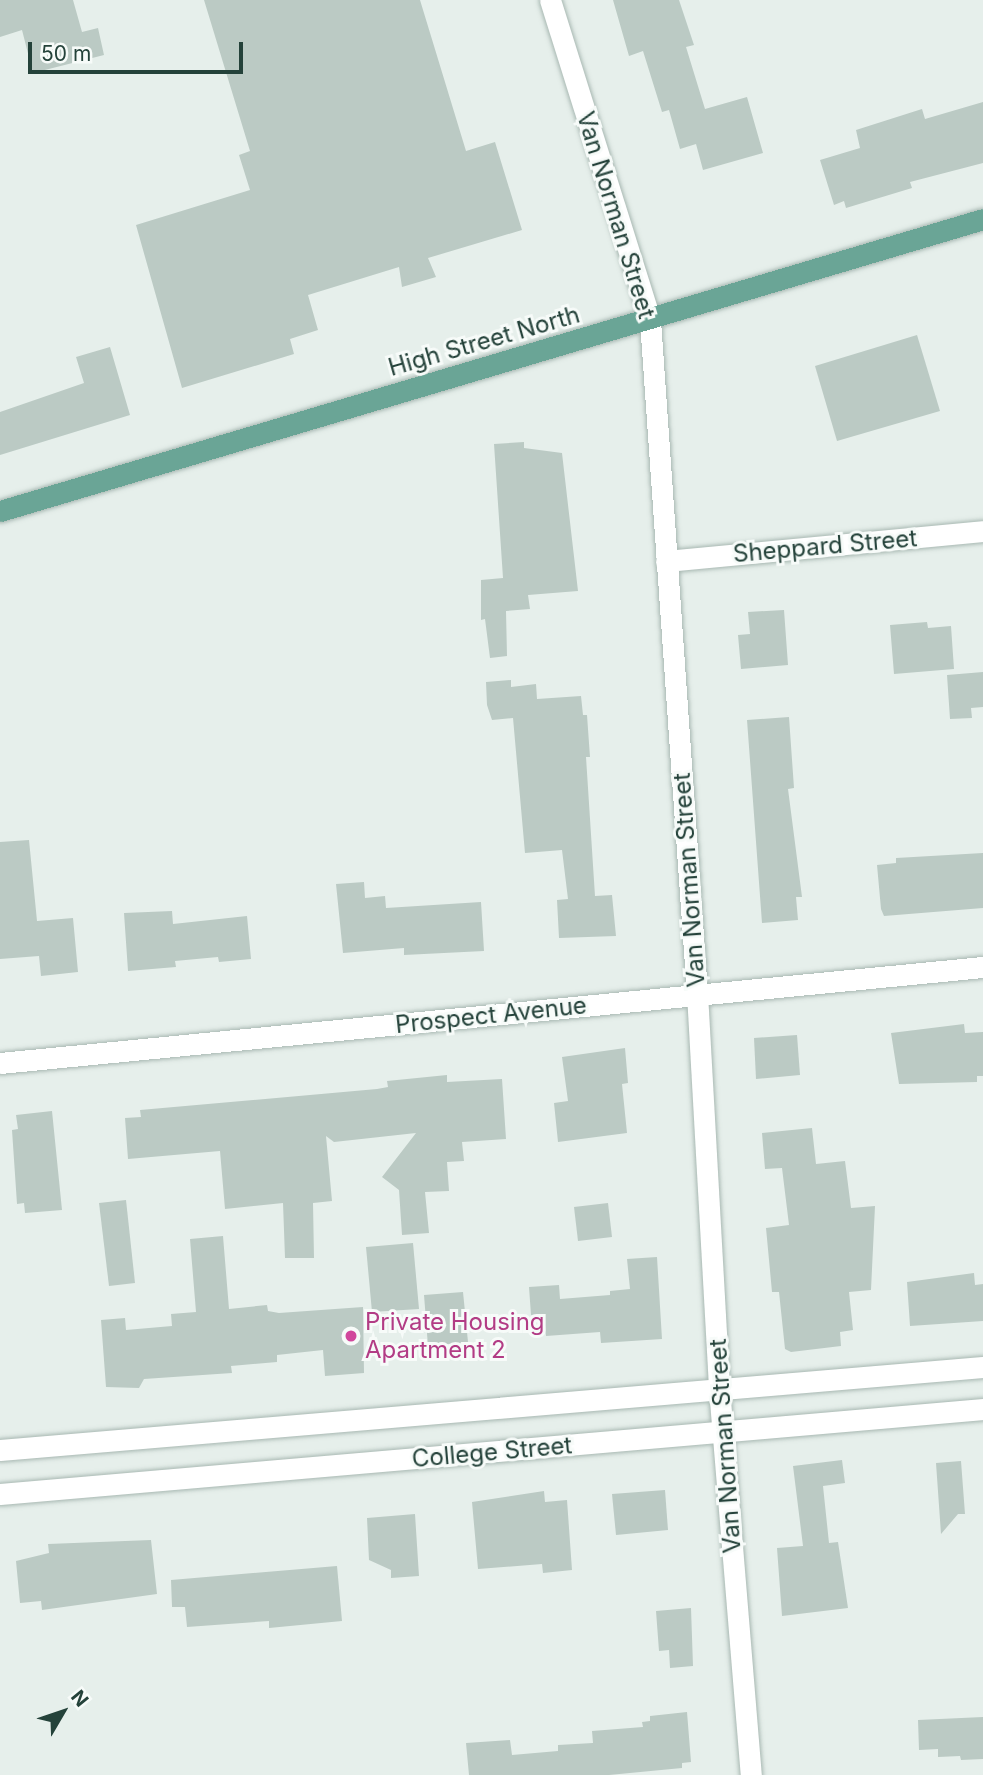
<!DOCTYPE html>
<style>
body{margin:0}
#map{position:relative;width:983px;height:1775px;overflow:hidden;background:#e6efeb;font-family:Inter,sans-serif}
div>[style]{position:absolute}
.building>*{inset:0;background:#bbcac4}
.roads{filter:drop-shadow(0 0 2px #a8b8b2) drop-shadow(0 0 2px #a8b8b2)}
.minor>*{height:21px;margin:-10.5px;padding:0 10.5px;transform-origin:10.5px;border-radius:10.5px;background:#fff}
.major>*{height:21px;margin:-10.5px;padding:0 10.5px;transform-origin:10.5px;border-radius:10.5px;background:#6aa596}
.dots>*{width:19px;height:19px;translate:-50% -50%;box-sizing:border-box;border:4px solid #f7fbf9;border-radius:50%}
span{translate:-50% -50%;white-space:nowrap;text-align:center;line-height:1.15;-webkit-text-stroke:6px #f7fbf9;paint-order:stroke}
.street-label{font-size:24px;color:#24423a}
.hotel-label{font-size:24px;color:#b23c85}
.left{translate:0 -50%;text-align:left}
.north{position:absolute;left:28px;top:1677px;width:70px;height:70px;-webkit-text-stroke:5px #f7fbf9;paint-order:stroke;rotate:51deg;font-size:19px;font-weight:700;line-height:28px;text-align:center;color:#24423a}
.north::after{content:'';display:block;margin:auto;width:24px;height:32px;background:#24423a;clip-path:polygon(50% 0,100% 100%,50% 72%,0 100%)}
.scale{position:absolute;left:28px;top:42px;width:215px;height:32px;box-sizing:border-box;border:4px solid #24423a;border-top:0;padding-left:9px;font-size:21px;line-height:24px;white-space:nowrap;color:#24423a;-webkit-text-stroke:5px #f7fbf9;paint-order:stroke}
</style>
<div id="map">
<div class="building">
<div style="clip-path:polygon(0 0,73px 0,82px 32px,98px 28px,104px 55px,33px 73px,22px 30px,0 37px)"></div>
<div style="clip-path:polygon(204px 0,420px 0,466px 151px,495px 142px,522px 230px,428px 258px,436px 277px,402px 287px,399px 267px,308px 295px,318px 330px,290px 339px,294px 354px,182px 388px,136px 225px,250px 190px,239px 155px,250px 151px)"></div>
<div style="clip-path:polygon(613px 0,679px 0,694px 45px,686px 47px,705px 109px,747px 97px,763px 153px,703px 170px,696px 144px,680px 149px,669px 110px,662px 112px,643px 51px,629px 56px)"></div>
<div style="clip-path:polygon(983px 102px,983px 163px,910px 182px,912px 188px,846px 208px,844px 201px,834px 205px,820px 160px,860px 148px,856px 130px,922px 109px,925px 119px)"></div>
<div style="clip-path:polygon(917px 335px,940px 411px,837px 441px,815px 366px)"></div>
<div style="clip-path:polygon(110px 347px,130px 415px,0 455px,0 412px,84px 383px,76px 357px)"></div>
<div style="clip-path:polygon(524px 442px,524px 448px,562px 453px,578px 591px,528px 595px,530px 609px,506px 611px,507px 656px,490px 658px,485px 619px,481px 620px,481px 580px,503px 578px,494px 444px)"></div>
<div style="clip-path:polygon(784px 610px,788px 665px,741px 669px,738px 635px,750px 634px,748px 612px)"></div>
<div style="clip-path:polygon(927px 622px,928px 628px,951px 626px,954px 669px,894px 674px,890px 625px)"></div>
<div style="clip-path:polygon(983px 672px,983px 707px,971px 708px,972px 718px,950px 719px,947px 675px)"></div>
<div style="clip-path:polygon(511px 680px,511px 687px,536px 684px,537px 699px,581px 696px,583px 715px,587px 715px,590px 757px,586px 757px,595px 896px,612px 895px,616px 936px,559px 938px,557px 900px,568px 899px,562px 850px,525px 853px,513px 718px,492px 720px,487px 705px,486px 682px)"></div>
<div style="clip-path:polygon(789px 717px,794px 788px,788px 789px,802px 897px,796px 897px,798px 920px,762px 923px,747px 720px)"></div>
<div style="clip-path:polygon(29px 840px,37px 921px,73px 918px,78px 972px,41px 976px,39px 956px,0 959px,0 842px)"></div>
<div style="clip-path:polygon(983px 853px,983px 908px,884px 916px,881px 909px,877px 865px,896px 863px,896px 858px)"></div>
<div style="clip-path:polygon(364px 882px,365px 898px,385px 896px,386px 908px,481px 902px,484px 951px,404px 955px,404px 948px,343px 953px,336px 884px)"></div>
<div style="clip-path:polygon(172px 911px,173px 924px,247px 916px,251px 959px,219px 962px,218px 957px,175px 961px,176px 967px,128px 971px,124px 913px)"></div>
<div style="clip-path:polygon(964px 1024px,965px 1033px,983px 1032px,983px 1076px,977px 1076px,977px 1082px,899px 1084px,891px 1033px)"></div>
<div style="clip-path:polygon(797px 1035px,800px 1075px,756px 1079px,754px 1038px)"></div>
<div style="clip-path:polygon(625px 1048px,628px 1083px,622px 1084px,627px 1133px,558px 1142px,554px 1103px,568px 1101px,562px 1057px)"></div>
<div style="clip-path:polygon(447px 1075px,447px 1082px,502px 1079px,506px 1139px,462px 1142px,464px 1161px,447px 1162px,449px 1191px,425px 1192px,429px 1233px,402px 1235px,399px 1190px,382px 1177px,416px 1133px,334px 1142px,326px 1136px,332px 1201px,313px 1203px,314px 1258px,285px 1258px,283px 1203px,225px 1209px,220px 1151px,128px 1159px,125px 1118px,141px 1117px,140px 1110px,377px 1089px,388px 1087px,387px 1081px)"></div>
<div style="clip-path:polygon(52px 1111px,62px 1210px,25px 1213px,24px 1203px,17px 1204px,12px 1130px,18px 1129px,16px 1115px)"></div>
<div style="clip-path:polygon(812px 1128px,816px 1164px,845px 1161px,851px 1208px,875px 1206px,871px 1290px,849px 1292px,853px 1330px,840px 1332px,841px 1346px,791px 1352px,785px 1349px,779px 1292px,772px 1292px,766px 1228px,789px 1225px,782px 1168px,765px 1169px,762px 1133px)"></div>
<div style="clip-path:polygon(126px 1200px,135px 1283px,109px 1286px,99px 1203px)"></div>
<div style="clip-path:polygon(608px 1203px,612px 1237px,578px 1241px,574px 1207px)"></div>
<div style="clip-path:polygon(223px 1236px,229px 1309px,267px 1305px,268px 1311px,279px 1313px,363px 1307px,364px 1373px,325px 1376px,323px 1350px,277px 1355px,277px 1362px,231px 1366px,232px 1373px,144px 1379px,139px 1388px,106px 1387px,101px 1320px,125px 1318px,126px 1330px,172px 1326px,171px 1314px,196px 1312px,190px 1239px)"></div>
<div style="clip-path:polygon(413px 1243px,419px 1309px,372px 1312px,366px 1247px)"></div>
<div style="clip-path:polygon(657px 1257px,662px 1339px,601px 1343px,600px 1332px,546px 1336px,544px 1314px,531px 1315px,529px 1287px,559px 1285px,560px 1299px,610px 1295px,610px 1291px,630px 1289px,627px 1259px)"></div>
<div style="clip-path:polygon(974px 1273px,975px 1285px,983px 1284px,983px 1321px,910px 1326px,907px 1282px)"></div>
<div style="clip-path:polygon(463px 1292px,468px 1342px,428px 1346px,424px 1295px)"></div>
<div style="clip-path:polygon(842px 1460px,845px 1483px,823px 1486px,829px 1543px,838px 1542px,848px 1608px,782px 1616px,777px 1548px,803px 1546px,793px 1466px)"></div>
<div style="clip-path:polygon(961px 1461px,965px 1514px,958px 1514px,941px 1534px,936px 1463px)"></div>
<div style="clip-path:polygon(665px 1490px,668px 1530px,616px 1535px,612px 1494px)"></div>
<div style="clip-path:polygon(544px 1491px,545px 1502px,567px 1500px,572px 1570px,543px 1573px,542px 1564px,478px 1569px,472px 1502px)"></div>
<div style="clip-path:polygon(415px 1514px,419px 1576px,391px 1578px,391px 1570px,369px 1560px,367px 1518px)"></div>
<div style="clip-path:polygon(151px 1540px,157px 1594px,42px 1610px,41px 1601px,20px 1603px,16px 1561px,49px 1553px,48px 1544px)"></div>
<div style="clip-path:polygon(337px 1566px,342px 1621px,269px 1628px,269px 1621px,187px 1627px,185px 1607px,172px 1607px,171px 1580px)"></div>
<div style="clip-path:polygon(691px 1608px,693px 1666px,670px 1668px,669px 1650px,659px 1651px,656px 1611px)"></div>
<div style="clip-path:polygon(687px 1712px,691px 1762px,682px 1763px,682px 1768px,609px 1775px,469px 1775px,466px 1743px,510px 1740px,512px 1755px,558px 1751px,558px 1745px,593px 1743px,592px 1731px,643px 1727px,642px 1722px,650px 1721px,650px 1716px)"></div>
<div style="clip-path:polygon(983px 1717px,983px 1759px,961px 1760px,960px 1756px,938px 1757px,938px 1749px,919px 1750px,918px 1720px)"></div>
</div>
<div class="roads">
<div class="minor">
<div style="left:550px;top:0;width:335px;rotate:72.6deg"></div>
<div style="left:650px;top:320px;width:675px;rotate:86.01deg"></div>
<div style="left:697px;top:993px;width:396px;rotate:86.8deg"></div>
<div style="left:719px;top:1388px;width:388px;rotate:85.3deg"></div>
<div style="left:666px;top:561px;width:318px;rotate:-5.4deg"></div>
<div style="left:0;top:1063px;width:988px;rotate:-5.58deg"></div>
<div style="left:0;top:1450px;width:986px;rotate:-4.83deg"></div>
<div style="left:0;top:1494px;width:987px;rotate:-4.94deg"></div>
</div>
<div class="major">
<div style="left:0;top:511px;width:1025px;rotate:-16.54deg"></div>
</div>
</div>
<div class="dots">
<div style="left:351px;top:1336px;background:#d1479c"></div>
</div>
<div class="street-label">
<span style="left:616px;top:215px;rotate:73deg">Van Norman Street</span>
<span style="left:484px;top:341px;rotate:-16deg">High Street North</span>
<span style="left:825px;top:546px;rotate:-5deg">Sheppard Street</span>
<span style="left:689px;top:880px;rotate:-94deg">Van Norman Street</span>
<span style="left:491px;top:1015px;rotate:-6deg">Prospect Avenue</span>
<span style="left:725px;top:1446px;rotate:-94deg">Van Norman Street</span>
<span style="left:492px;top:1452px;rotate:-5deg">College Street</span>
</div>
<div class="hotel-label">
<span class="left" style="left:365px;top:1336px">Private Housing<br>Apartment 2</span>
</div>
<div class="north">N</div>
<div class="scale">50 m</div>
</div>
